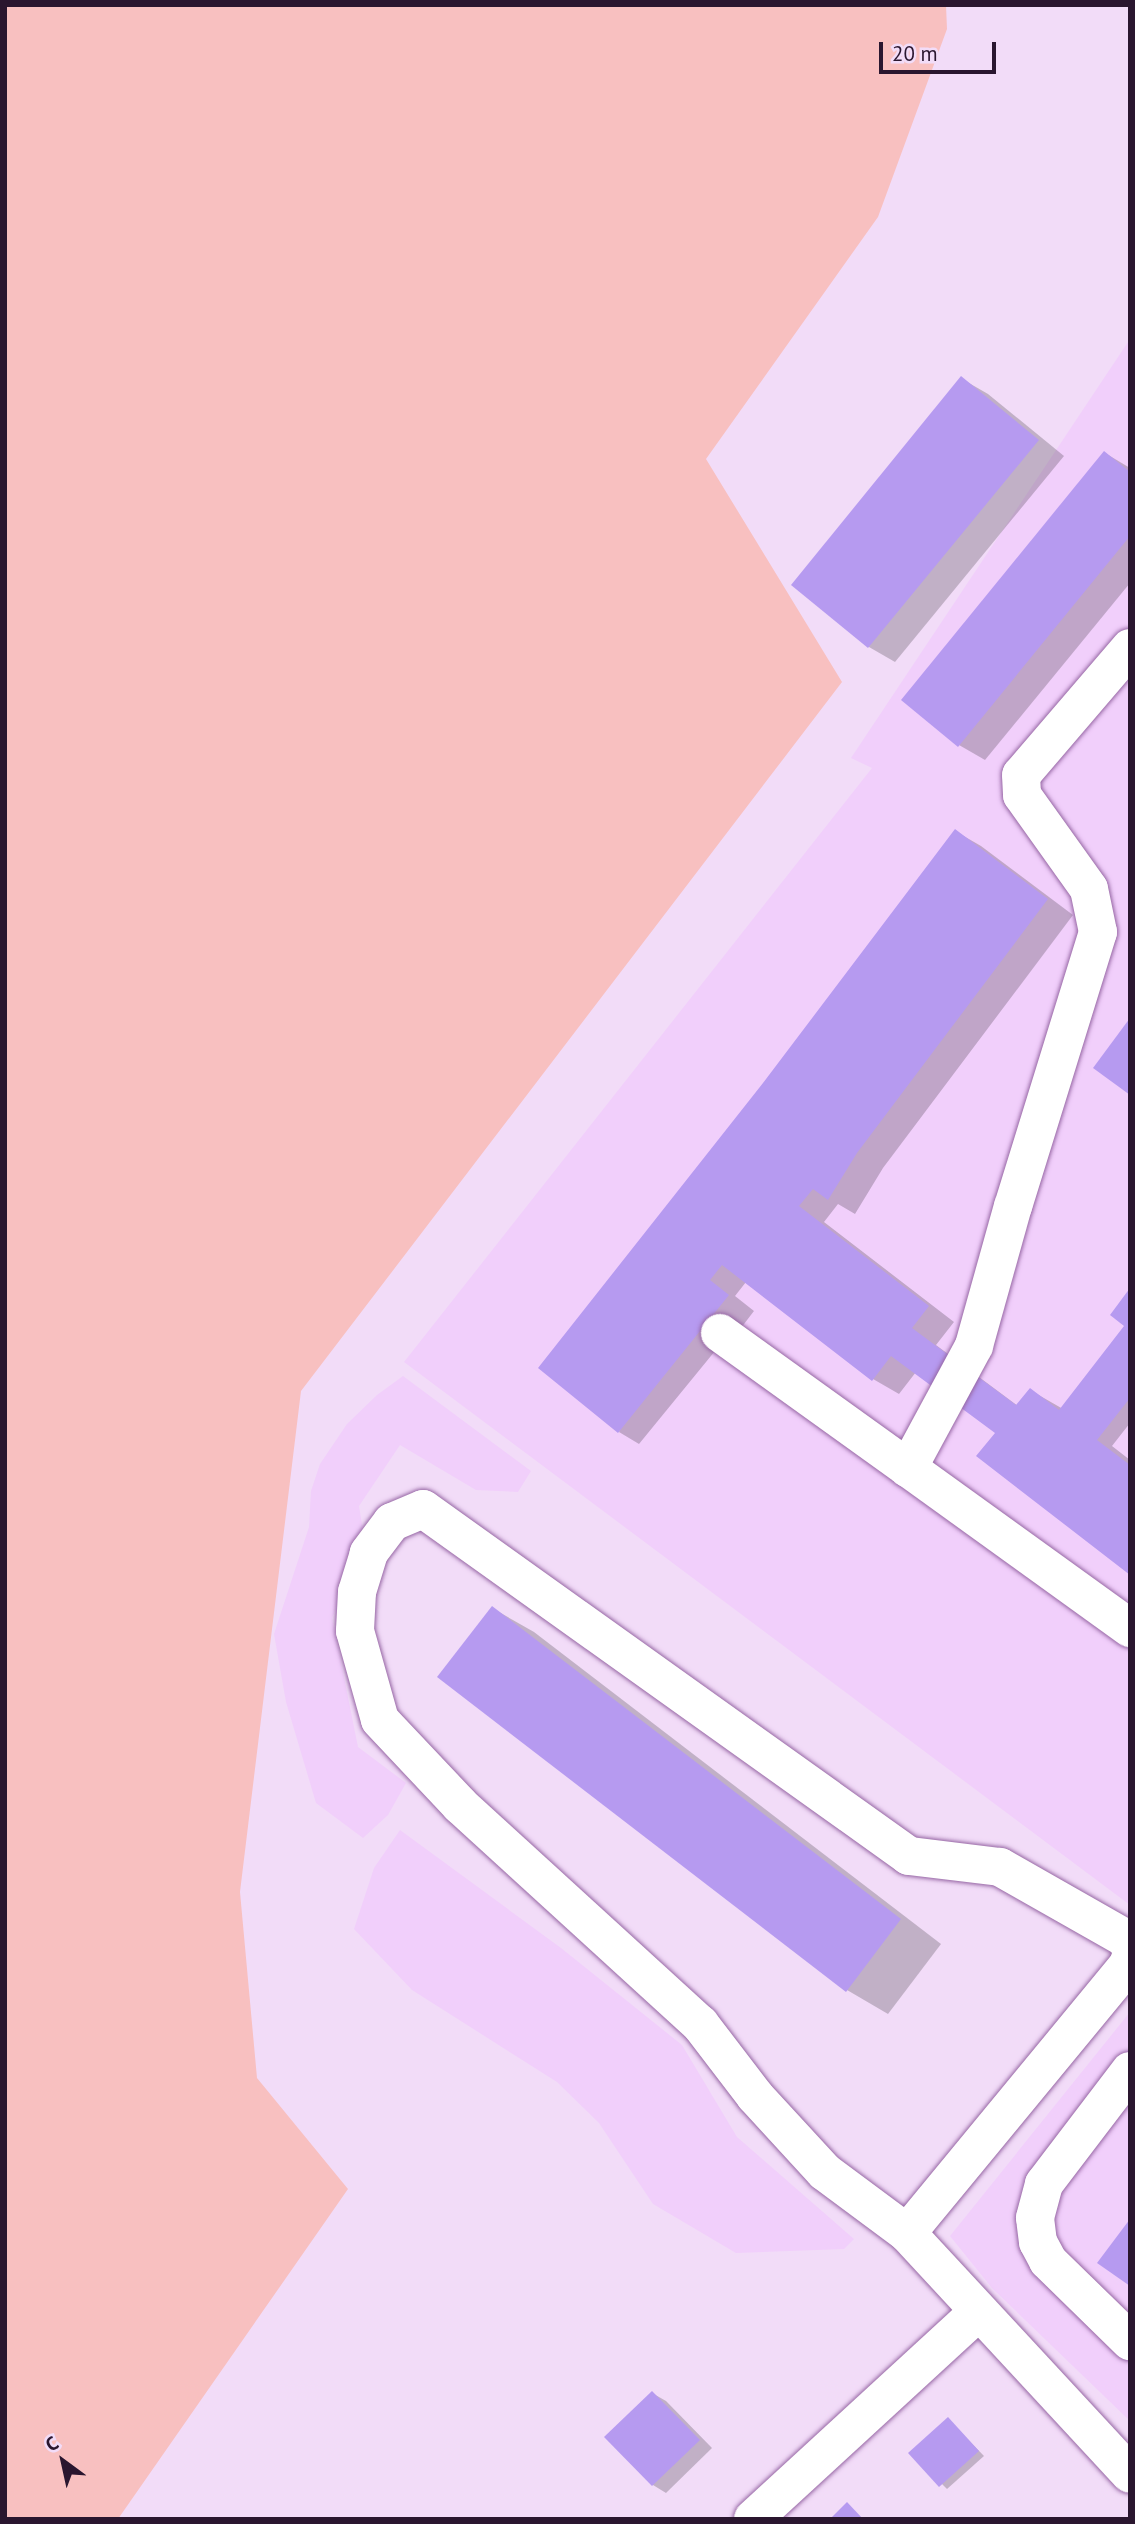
<!DOCTYPE html>
<meta charset="utf-8">
<style>
body{margin:0}
#map{position:relative;width:1135px;height:2524px;overflow:hidden;background:#f2dcf8;font-family:"PT Sans",sans-serif}
div>[style]{position:absolute}
.built>*{inset:0;background:#f1cffb}
.green>*{inset:0;background:#f8c0c0}
.shadow>*{inset:0;background:#0003}
.building>*{inset:0;background:#b69af0}
.roads{filter:drop-shadow(0 0 2px #9666a4) drop-shadow(0 0 2px #9666a4)}
.minor>*{height:38px;margin:-19px;padding:0 19px;transform-origin:19px;border-radius:19px;background:#fff}
span{translate:-50% -50%;white-space:nowrap;text-align:center;line-height:1.15;-webkit-text-stroke:6px #f2dcf8;paint-order:stroke}
.frame{position:absolute;inset:0;border:7px solid #2a162f;pointer-events:none}
.north{position:absolute;left:28px;top:2426px;width:70px;height:70px;-webkit-text-stroke:5px #f2dcf8;paint-order:stroke;rotate:327deg;font-size:19px;font-weight:700;line-height:28px;text-align:center;color:#2a162f}
.north::after{content:'';display:block;margin:auto;width:24px;height:32px;background:#2a162f;clip-path:polygon(50% 0,100% 100%,50% 72%,0 100%)}
.scale{position:absolute;left:879px;top:42px;width:117px;height:32px;box-sizing:border-box;border:4px solid #2a162f;border-top:0;padding-left:9px;font-size:21px;line-height:24px;white-space:nowrap;color:#2a162f;-webkit-text-stroke:5px #f2dcf8;paint-order:stroke}
</style>
<div id="map">
<div class="built">
<div style="clip-path:polygon(1130px 339px,1130px 1905px,404px 1362px,872px 768px,851px 758px)"></div>
<div style="clip-path:polygon(403px 1376px,531px 1471px,518px 1492px,476px 1490px,400px 1445px,359px 1506px,364px 1537px,332px 1618px,358px 1747px,406px 1783px,388px 1815px,363px 1838px,316px 1803px,286px 1702px,274px 1634px,309px 1527px,311px 1491px,320px 1464px,347px 1424px,377px 1395px)"></div>
<div style="clip-path:polygon(400px 1830px,561px 1948px,682px 2045px,737px 2137px,854px 2239px,844px 2249px,736px 2253px,653px 2204px,599px 2123px,557px 2082px,412px 1990px,354px 1929px,374px 1868px)"></div>
<div style="clip-path:polygon(1130px 2012px,1130px 2421px,992px 2288px,950px 2236px)"></div>
</div>
<div class="green">
<div style="clip-path:polygon(5px 5px,946px 5px,947px 29px,878px 217px,706px 459px,842px 682px,301px 1391px,240px 1892px,257px 2078px,348px 2189px,118px 2519px,5px 2519px)"></div>
</div>
<div class="shadow">
<div style="clip-path:polygon(962px 379px,988px 394px,1064px 456px,895px 662px,869px 647px,793px 585px)"></div>
<div style="clip-path:polygon(1105px 453px,1130px 468px,1130px 583px,985px 760px,959px 745px)"></div>
<div style="clip-path:polygon(955px 831px,981px 846px,1073px 915px,883px 1168px,855px 1214px,838px 1204px,824px 1222px,954px 1322px,936px 1345px,1018px 1406px,1030px 1390px,1063px 1409px,1130px 1331px,1130px 1423px,1112px 1446px,1130px 1460px,1130px 1573px,997px 1432px,916px 1372px,899px 1394px,873px 1379px,746px 1282px,735px 1296px,754px 1311px,721px 1354px,715px 1351px,639px 1444px,619px 1432px,764px 1085px)"></div>
<div style="clip-path:polygon(492px 1608px,534px 1632px,941px 1944px,888px 2014px,847px 1990px)"></div>
<div style="clip-path:polygon(652px 2393px,666px 2401px,712px 2448px,666px 2493px,653px 2485px)"></div>
<div style="clip-path:polygon(948px 2419px,984px 2456px,947px 2489px,911px 2453px)"></div>
</div>
<div class="building">
<div style="clip-path:polygon(961px 376px,1039px 440px,868px 648px,791px 585px)"></div>
<div style="clip-path:polygon(1104px 451px,1130px 472px,1130px 536px,958px 747px,901px 700px)"></div>
<div style="clip-path:polygon(955px 829px,1048px 899px,857px 1153px,828px 1200px,813px 1189px,799px 1206px,929px 1306px,912px 1328px,1016px 1405px,1030px 1388px,1059px 1410px,1124px 1326px,1110px 1315px,1130px 1288px,1130px 1398px,1097px 1440px,1130px 1465px,1130px 1575px,976px 1456px,995px 1433px,891px 1356px,872px 1381px,722px 1265px,710px 1280px,729px 1295px,618px 1433px,538px 1368px,763px 1083px)"></div>
<div style="clip-path:polygon(1130px 1018px,1130px 1095px,1093px 1068px)"></div>
<div style="clip-path:polygon(492px 1606px,901px 1919px,846px 1992px,437px 1677px)"></div>
<div style="clip-path:polygon(1130px 2219px,1130px 2286px,1097px 2263px)"></div>
<div style="clip-path:polygon(652px 2391px,700px 2440px,652px 2486px,604px 2437px)"></div>
<div style="clip-path:polygon(948px 2417px,979px 2451px,939px 2487px,908px 2453px)"></div>
<div style="clip-path:polygon(847px 2502px,863px 2519px,830px 2519px)"></div>
</div>
<div class="roads">
<div class="minor">
<div style="left:1130px;top:648px;width:167px;rotate:130.6deg"></div>
<div style="left:1021px;top:775px;width:20px;rotate:87deg"></div>
<div style="left:1022px;top:795px;width:115px;rotate:54.5deg"></div>
<div style="left:1089px;top:889px;width:44px;rotate:78.2deg"></div>
<div style="left:1098px;top:932px;width:287px;rotate:107.2deg"></div>
<div style="left:1013px;top:1206px;width:145px;rotate:105.6deg"></div>
<div style="left:974px;top:1346px;width:139px;rotate:118.4deg"></div>
<div style="left:908px;top:1468px;width:274px;rotate:35.8deg"></div>
<div style="left:720px;top:1333px;width:231px;rotate:35.7deg"></div>
<div style="left:1130px;top:1946px;width:9px;rotate:-122deg"></div>
<div style="left:1125px;top:1938px;width:144px;rotate:-150.4deg"></div>
<div style="left:1000px;top:1867px;width:92px;rotate:-173.1deg"></div>
<div style="left:909px;top:1856px;width:597px;rotate:-144.47deg"></div>
<div style="left:423px;top:1509px;width:34px;rotate:157deg"></div>
<div style="left:392px;top:1522px;width:39px;rotate:127deg"></div>
<div style="left:369px;top:1553px;width:41px;rotate:107.1deg"></div>
<div style="left:357px;top:1592px;width:39px;rotate:93deg"></div>
<div style="left:355px;top:1631px;width:92px;rotate:74.3deg"></div>
<div style="left:380px;top:1720px;width:117px;rotate:46.7deg"></div>
<div style="left:460px;top:1805px;width:325px;rotate:42.4deg"></div>
<div style="left:700px;top:2024px;width:91px;rotate:52.6deg"></div>
<div style="left:755px;top:2096px;width:103px;rotate:47.4deg"></div>
<div style="left:825px;top:2172px;width:102px;rotate:36.6deg"></div>
<div style="left:907px;top:2233px;width:328px;rotate:47.2deg"></div>
<div style="left:1130px;top:2071px;width:142px;rotate:127.3deg"></div>
<div style="left:1044px;top:2184px;width:35px;rotate:105deg"></div>
<div style="left:1035px;top:2218px;width:24px;rotate:83deg"></div>
<div style="left:1038px;top:2242px;width:21px;rotate:62deg"></div>
<div style="left:1048px;top:2261px;width:115px;rotate:44.3deg"></div>
<div style="left:907px;top:2233px;width:347px;rotate:-50.5deg"></div>
<div style="left:1128px;top:1965px;width:6px;rotate:-72deg"></div>
<div style="left:753px;top:2519px;width:306px;rotate:-42.6deg"></div>
</div>
</div>
<div class="frame"></div>
<div class="north">С</div>
<div class="scale">20 m</div>
</div>
